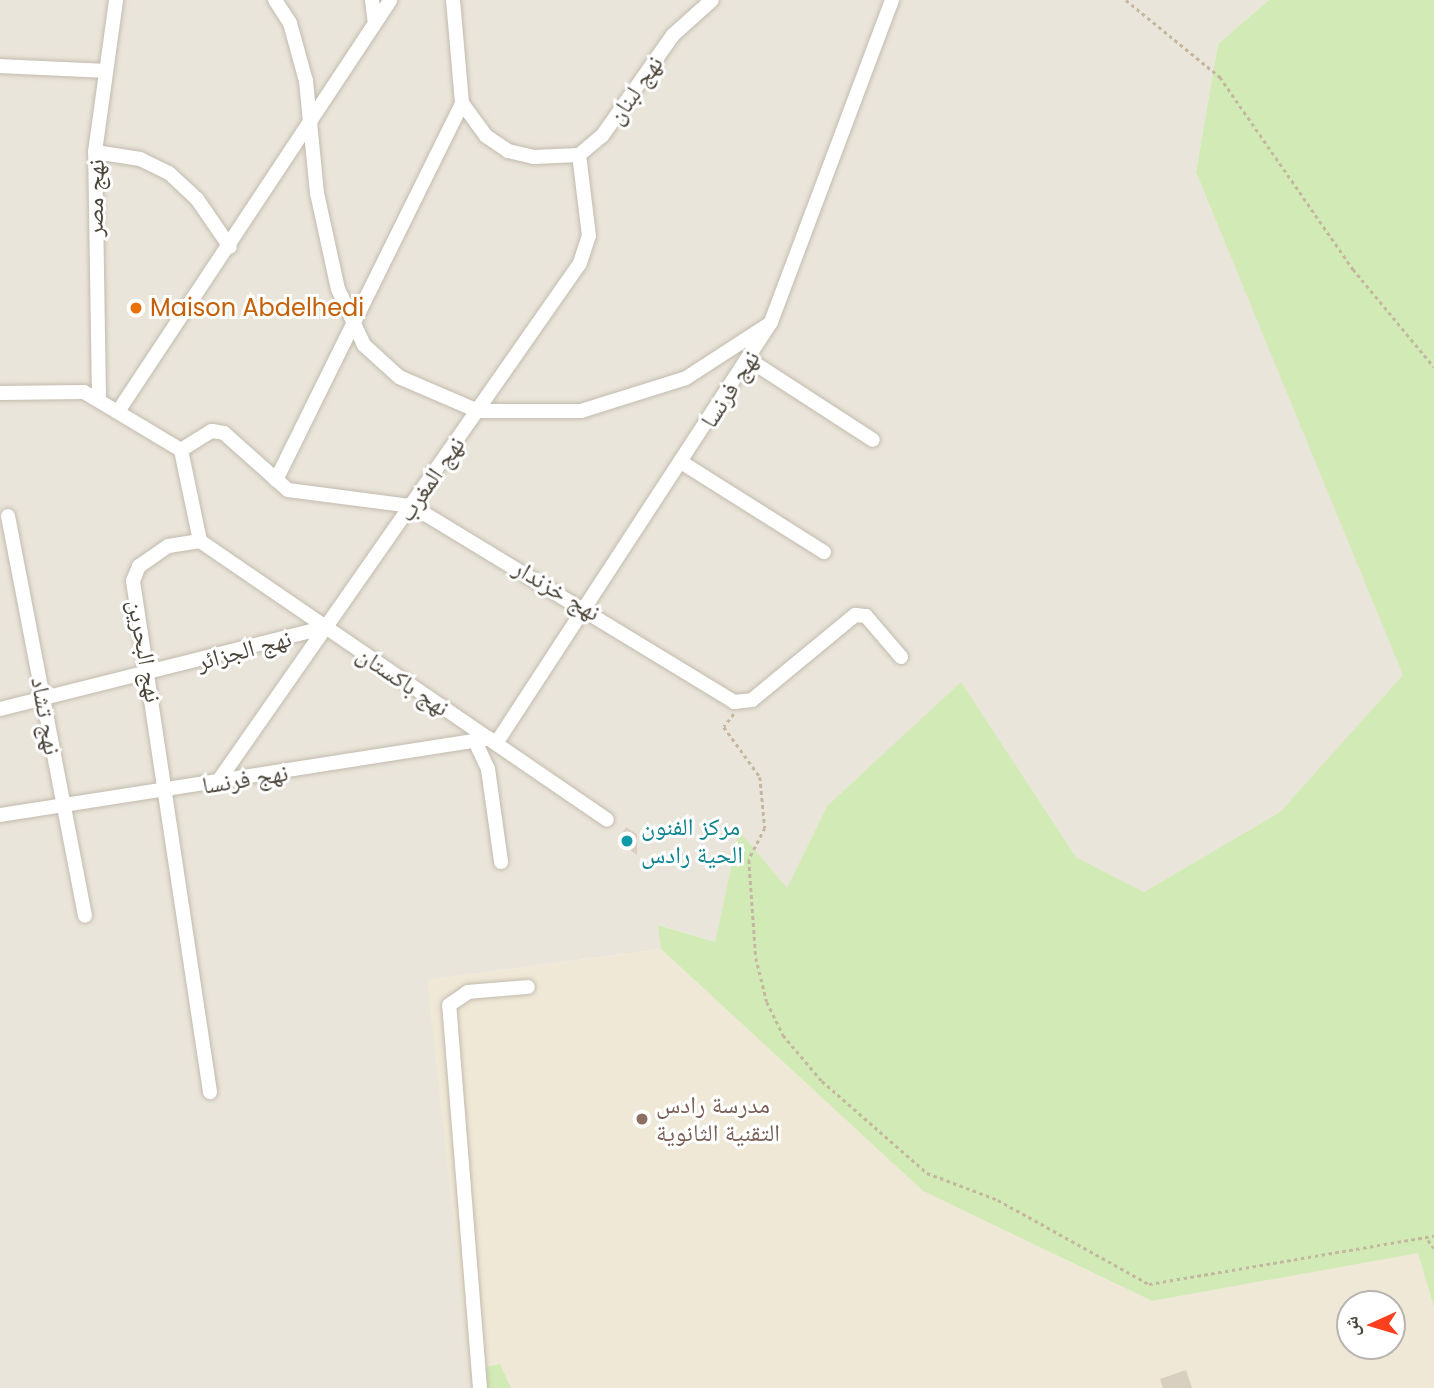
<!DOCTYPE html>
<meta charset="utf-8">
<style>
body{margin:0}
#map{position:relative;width:1434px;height:1388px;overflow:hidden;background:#f6f3ec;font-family:Poppins,"Noto Naskh Arabic",sans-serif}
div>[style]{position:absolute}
.residential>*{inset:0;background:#eae5da}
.education>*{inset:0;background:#efe8d6}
.green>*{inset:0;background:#d2eab5}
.building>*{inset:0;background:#d8cfc1}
.path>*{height:2.5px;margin-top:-1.25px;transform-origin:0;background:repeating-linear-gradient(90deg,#c4b79f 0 3.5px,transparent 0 7px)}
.roads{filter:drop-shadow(0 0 2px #c2bbae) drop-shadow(0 0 2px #c2bbae)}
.minor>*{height:14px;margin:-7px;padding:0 7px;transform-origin:7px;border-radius:7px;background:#fff}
.dots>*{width:19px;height:19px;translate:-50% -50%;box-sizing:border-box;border:4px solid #fff;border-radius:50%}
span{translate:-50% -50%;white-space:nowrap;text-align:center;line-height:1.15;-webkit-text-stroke:6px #fff;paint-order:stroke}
.street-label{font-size:24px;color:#4b4439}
.food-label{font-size:24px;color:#c56008}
.left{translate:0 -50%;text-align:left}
.culture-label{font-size:24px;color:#0d838f}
.education-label{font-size:24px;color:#785e54}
.north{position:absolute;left:1336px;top:1290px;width:70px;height:70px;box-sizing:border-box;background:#fff;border:2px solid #b7b4b0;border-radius:50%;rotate:266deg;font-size:19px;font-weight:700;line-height:28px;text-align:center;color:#4b4439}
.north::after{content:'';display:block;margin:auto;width:24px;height:32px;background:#fc3f1d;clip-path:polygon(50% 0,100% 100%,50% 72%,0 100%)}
</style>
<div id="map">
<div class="residential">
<div style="clip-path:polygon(0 0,1269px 0,1218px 44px,1196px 172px,1404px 675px,1280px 812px,1144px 892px,1076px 857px,961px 683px,827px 806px,787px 889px,739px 832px,715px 942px,659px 925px,661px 949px,428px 980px,474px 1388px,0 1388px)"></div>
</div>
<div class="education">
<div style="clip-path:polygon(evenodd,661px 949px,923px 1191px,1152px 1301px,1418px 1252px,1434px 1307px,1434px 1388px,511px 1388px,500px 1364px,470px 1370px,427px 980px,661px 949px,1350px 1304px,1392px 1304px,1392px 1346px,1350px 1346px,1350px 1304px)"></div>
</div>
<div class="green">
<div style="clip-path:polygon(1269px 0,1434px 0,1434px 1307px,1418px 1253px,1152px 1301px,923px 1191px,661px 949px,658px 925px,715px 942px,739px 831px,787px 888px,827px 806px,961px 682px,1076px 857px,1144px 892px,1280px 812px,1403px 675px,1196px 172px,1218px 44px)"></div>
<div style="clip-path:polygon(500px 1364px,511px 1388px,474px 1388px,470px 1370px)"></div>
</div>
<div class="building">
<div style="clip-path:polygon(626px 827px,637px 834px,637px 855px,617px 841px)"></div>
<div style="clip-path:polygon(1186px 1370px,1192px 1388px,1163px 1388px,1160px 1379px)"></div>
</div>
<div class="path">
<div style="left:1126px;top:0;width:122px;rotate:39.3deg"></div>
<div style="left:1220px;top:77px;width:234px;rotate:55.3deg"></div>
<div style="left:1353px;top:269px;width:127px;rotate:50.4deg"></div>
<div style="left:734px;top:714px;width:16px;rotate:128deg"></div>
<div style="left:724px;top:727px;width:62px;rotate:54.2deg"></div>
<div style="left:760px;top:777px;width:51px;rotate:84.4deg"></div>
<div style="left:765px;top:828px;width:36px;rotate:117deg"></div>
<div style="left:749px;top:860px;width:98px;rotate:85.9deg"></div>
<div style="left:756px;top:958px;width:45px;rotate:76deg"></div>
<div style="left:767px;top:1002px;width:37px;rotate:64deg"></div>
<div style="left:783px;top:1035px;width:60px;rotate:49.7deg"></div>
<div style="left:822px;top:1081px;width:140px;rotate:41.2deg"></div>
<div style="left:927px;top:1173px;width:76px;rotate:20.8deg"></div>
<div style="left:998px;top:1200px;width:173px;rotate:29.1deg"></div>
<div style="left:1149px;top:1284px;width:289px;rotate:-9.6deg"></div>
<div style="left:1428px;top:1240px;width:10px;rotate:53deg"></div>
</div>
<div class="roads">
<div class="minor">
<div style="left:275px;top:0;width:27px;rotate:57deg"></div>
<div style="left:290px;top:23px;width:60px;rotate:74.6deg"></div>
<div style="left:306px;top:81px;width:113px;rotate:84.4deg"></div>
<div style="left:317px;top:193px;width:98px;rotate:77.7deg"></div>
<div style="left:338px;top:289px;width:62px;rotate:65.1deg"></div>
<div style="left:364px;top:345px;width:47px;rotate:42.4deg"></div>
<div style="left:399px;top:377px;width:86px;rotate:23.3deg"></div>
<div style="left:478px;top:411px;width:103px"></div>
<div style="left:581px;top:411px;width:110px;rotate:-17.4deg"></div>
<div style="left:686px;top:378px;width:99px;rotate:-33deg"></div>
<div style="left:372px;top:0;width:23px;rotate:83deg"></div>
<div style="left:453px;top:0;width:103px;rotate:85deg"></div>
<div style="left:462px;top:103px;width:41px;rotate:54deg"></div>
<div style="left:486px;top:136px;width:27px;rotate:34deg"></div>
<div style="left:508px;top:151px;width:27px;rotate:13deg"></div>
<div style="left:534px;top:157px;width:45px;rotate:-2.5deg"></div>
<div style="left:579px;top:155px;width:30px;rotate:-40deg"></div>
<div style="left:602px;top:136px;width:123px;rotate:-54.9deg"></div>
<div style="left:673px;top:35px;width:52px;rotate:-41.9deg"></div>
<div style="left:0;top:66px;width:106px;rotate:2.7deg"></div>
<div style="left:95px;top:152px;width:46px;rotate:8.8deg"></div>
<div style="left:140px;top:159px;width:32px;rotate:26deg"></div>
<div style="left:169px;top:173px;width:38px;rotate:43deg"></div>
<div style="left:197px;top:199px;width:58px;rotate:55.5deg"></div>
<div style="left:751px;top:361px;width:145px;rotate:32.9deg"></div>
<div style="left:0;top:393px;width:84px;rotate:-0.7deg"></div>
<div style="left:84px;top:392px;width:113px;rotate:30.9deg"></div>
<div style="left:181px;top:450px;width:93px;rotate:78.2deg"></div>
<div style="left:200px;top:541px;width:32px;rotate:171deg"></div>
<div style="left:168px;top:546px;width:35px;rotate:145deg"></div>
<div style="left:139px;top:566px;width:16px;rotate:112deg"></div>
<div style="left:133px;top:581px;width:517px;rotate:81.43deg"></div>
<div style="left:99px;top:398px;width:246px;rotate:-90.9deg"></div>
<div style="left:95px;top:152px;width:153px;rotate:-82.1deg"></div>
<div style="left:119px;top:410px;width:491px;rotate:-56.5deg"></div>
<div style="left:181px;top:450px;width:36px;rotate:-32deg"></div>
<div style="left:212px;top:431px;width:12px;rotate:9deg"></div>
<div style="left:224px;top:433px;width:86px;rotate:41.7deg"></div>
<div style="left:288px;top:490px;width:125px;rotate:7.4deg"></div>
<div style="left:412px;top:506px;width:377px;rotate:31.3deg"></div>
<div style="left:734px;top:702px;width:18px;rotate:-6deg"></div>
<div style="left:752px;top:700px;width:134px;rotate:-39.5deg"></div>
<div style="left:855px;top:615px;width:11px;rotate:5deg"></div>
<div style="left:866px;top:616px;width:54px;rotate:49.5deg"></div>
<div style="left:681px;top:462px;width:169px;rotate:32.2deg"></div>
<div style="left:276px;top:480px;width:420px;rotate:-63.7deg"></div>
<div style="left:8px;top:516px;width:407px;rotate:79.1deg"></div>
<div style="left:200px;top:541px;width:493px;rotate:34.4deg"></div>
<div style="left:0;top:709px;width:333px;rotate:-14.1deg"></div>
<div style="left:475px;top:741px;width:31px;rotate:65deg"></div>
<div style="left:488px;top:769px;width:94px;rotate:82deg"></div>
<div style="left:497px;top:742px;width:501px;rotate:-56.88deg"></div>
<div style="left:771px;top:322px;width:344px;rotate:-69.4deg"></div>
<div style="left:217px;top:783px;width:634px;rotate:-55.08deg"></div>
<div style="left:580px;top:263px;width:28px;rotate:-72deg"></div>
<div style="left:589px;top:236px;width:82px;rotate:-97deg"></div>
<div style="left:0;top:815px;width:495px;rotate:-8.9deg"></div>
<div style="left:480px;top:1388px;width:384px;rotate:-94.6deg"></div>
<div style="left:449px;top:1005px;width:23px;rotate:-34deg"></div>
<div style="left:468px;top:992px;width:60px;rotate:-4.8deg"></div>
</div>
</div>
<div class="dots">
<div style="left:136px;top:308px;background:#e8710a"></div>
<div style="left:627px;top:841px;background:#0f9aa8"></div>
<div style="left:642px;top:1119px;background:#8d6e63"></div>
</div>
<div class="street-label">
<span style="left:635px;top:90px;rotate:-55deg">نهج لبنان</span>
<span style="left:95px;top:198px;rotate:-89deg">نهج مصر</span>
<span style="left:730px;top:389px;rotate:-57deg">نهج فرنسا</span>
<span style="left:431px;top:479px;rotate:-55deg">نهج المغرب</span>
<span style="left:557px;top:590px;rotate:31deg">نهج خزندار</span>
<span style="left:244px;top:650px;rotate:-15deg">نهج الجزائر</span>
<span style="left:145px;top:651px;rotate:80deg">نهج البحرين</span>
<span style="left:403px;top:681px;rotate:34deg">نهج باكستان</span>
<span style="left:46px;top:716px;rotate:80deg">نهج تشاد</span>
<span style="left:245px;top:779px;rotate:-9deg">نهج فرنسا</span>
</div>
<div class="food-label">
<span class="left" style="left:150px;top:308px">Maison Abdelhedi</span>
</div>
<div class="culture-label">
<span class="left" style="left:641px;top:841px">مركز الفنون<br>الحية رادس</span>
</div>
<div class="education-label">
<span class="left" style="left:656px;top:1119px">مدرسة رادس<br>التقنية الثانوية</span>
</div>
<div class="north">ش</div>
</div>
